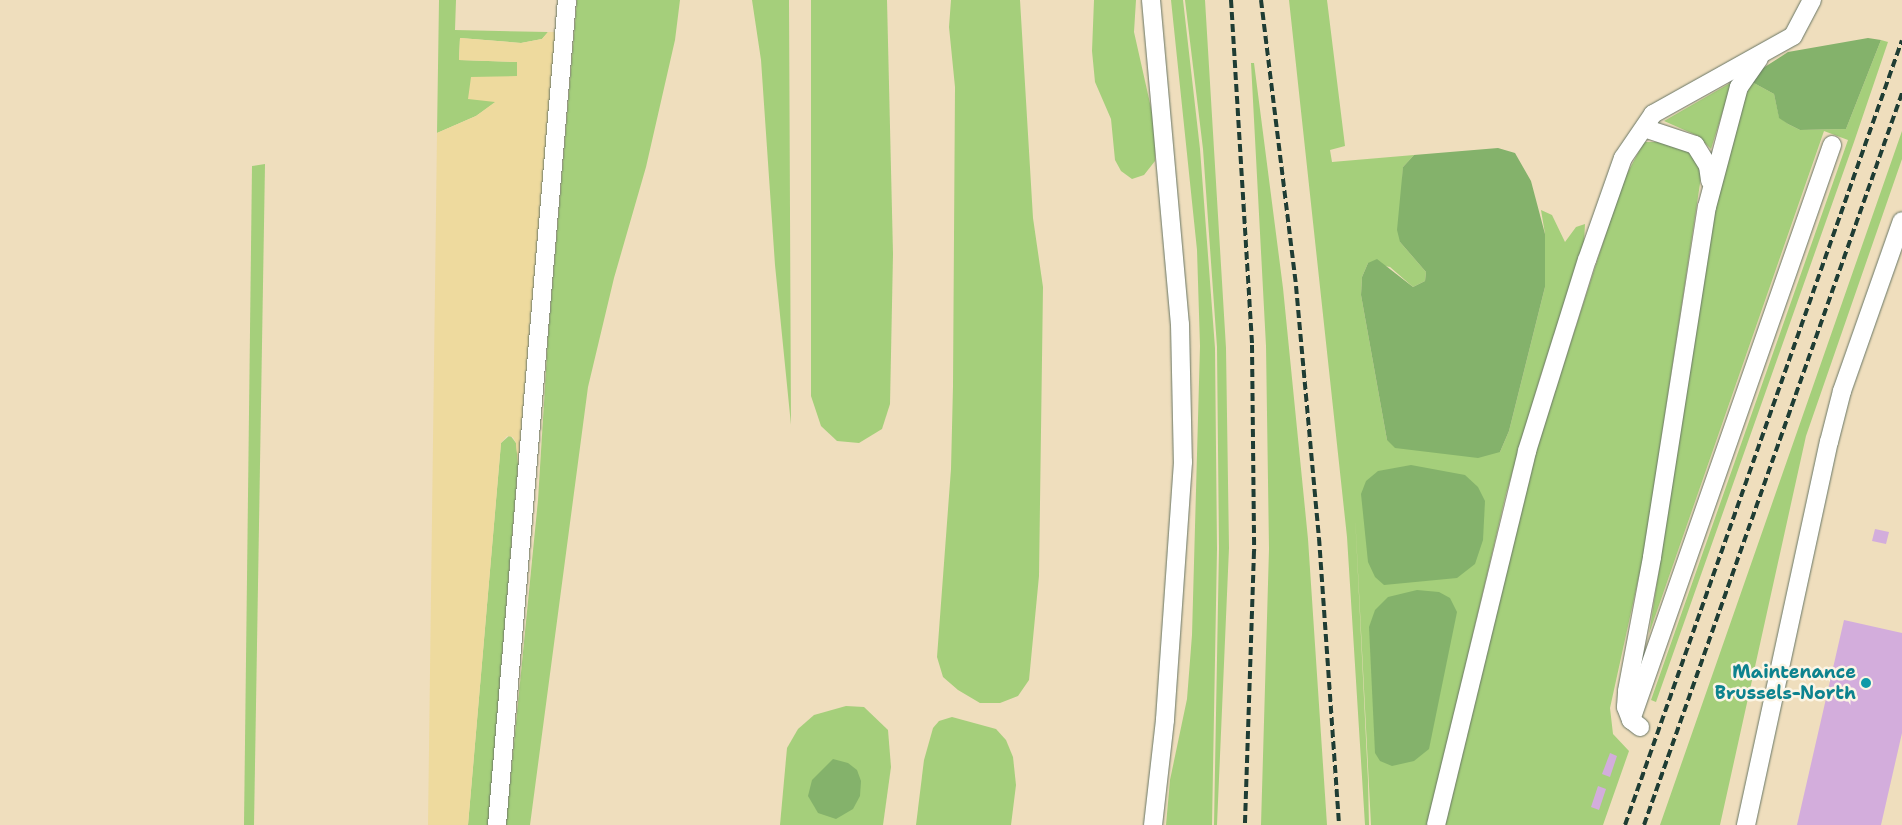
<!DOCTYPE html>
<style>
body{margin:0}
#map{position:relative;width:1902px;height:825px;overflow:hidden;background:#efdebd;font-family:"Shantell Sans",sans-serif}
div>[style]{position:absolute}
.green>*{inset:0;background:#a5cf7b}
.forest>*{inset:0;background:#84b26b}
.sand>*{inset:0;background:#eeda9e}
.building>*{inset:0;background:#d3addc}
.roads{filter:drop-shadow(0 0 1px #687564) drop-shadow(0 0 1px #687564)}
.lane>*{height:18px;margin:-9px;padding:0 9px;transform-origin:9px;border-radius:9px;background:#fff}
.rail>*{height:4px;margin-top:-2px;transform-origin:0;background:repeating-linear-gradient(90deg,#1f3d34 0 8px,transparent 0 12px)}
.dots>*{width:14px;height:14px;translate:-50% -50%;box-sizing:border-box;border:2px solid #fcf5e5;border-radius:50%}
span{translate:-50% -50%;white-space:nowrap;text-align:center;line-height:1.15;-webkit-text-stroke:5px #fcf5e5;paint-order:stroke}
.culture-label{font-size:18px;color:#0d838f;font-weight:700}
.right{translate:-100% -50%;text-align:right}
</style>
<div id="map">
<div class="green">
<div style="clip-path:polygon(439px 0,456px 0,455px 30px,548px 32px,542px 39px,521px 43px,460px 38px,459px 60px,518px 62px,517px 77px,496px 102px,476px 116px,437px 133px)"></div>
<div style="clip-path:polygon(577px 0,680px 0,675px 40px,646px 167px,614px 278px,588px 387px,530px 825px,506px 825px,538px 500px,548px 338px)"></div>
<div style="clip-path:polygon(752px 0,789px 0,791px 425px,775px 265px,761px 60px)"></div>
<div style="clip-path:polygon(811px 0,887px 0,893px 254px,890px 404px,882px 429px,859px 443px,837px 441px,821px 426px,811px 396px)"></div>
<div style="clip-path:polygon(951px 0,1020px 0,1033px 218px,1043px 287px,1039px 576px,1029px 680px,1018px 696px,1000px 703px,980px 703px,958px 690px,943px 677px,937px 657px,951px 469px,953px 386px,955px 87px,949px 27px)"></div>
<div style="clip-path:polygon(1094px 0,1136px 0,1134px 32px,1156px 130px,1155px 161px,1144px 175px,1132px 179px,1121px 171px,1115px 160px,1111px 119px,1095px 82px,1092px 51px)"></div>
<div style="clip-path:polygon(1171px 0,1183px 0,1200px 149px,1215px 348px,1217px 549px,1212px 825px,1166px 825px,1170px 780px,1187px 699px,1192px 635px,1200px 346px,1197px 250px)"></div>
<div style="clip-path:polygon(1185px 0,1205px 0,1226px 348px,1229px 548px,1217px 825px,1214px 825px,1219px 548px,1217px 347px,1203px 149px)"></div>
<div style="clip-path:polygon(1289px 0,1327px 0,1345px 146px,1330px 150px,1332px 162px,1414px 155px,1403px 167px,1400px 242px,1426px 272px,1425px 281px,1413px 287px,1390px 267px,1368px 263px,1362px 277px,1361px 295px,1387px 440px,1500px 452px,1509px 431px,1545px 287px,1545px 234px,1541px 210px,1552px 215px,1565px 242px,1576px 227px,1585px 224px,1584px 243px,1540px 378px,1506px 494px,1428px 825px,1371px 825px,1355px 514px,1368px 780px,1369px 825px,1365px 825px,1347px 537px)"></div>
<div style="clip-path:polygon(1881px 40px,1888px 42px,1854px 142px,1656px 702px,1651px 700px,1848px 140px,1824px 131px,1649px 634px,1715px 211px,1745px 97px,1752px 82px,1774px 94px,1779px 117px,1788px 124px,1800px 130px,1846px 129px)"></div>
<div style="clip-path:polygon(1251px 63px,1254px 63px,1283px 288px,1308px 539px,1327px 825px,1261px 825px,1269px 549px,1266px 346px)"></div>
<div style="clip-path:polygon(1732px 82px,1711px 149px,1698px 136px,1664px 121px)"></div>
<div style="clip-path:polygon(1902px 131px,1902px 159px,1806px 436px,1720px 825px,1660px 825px)"></div>
<div style="clip-path:polygon(1644px 142px,1664px 142px,1690px 151px,1698px 161px,1701px 177px,1644px 553px,1610px 708px,1613px 734px,1629px 751px,1603px 825px,1445px 825px,1536px 450px,1623px 181px)"></div>
<div style="clip-path:polygon(265px 164px,254px 825px,244px 825px,252px 166px)"></div>
<div style="clip-path:polygon(510px 435px,516px 443px,518px 464px,488px 825px,468px 825px,501px 443px)"></div>
<div style="clip-path:polygon(846px 706px,864px 707px,888px 730px,891px 767px,883px 825px,780px 825px,787px 748px,798px 729px,814px 715px)"></div>
<div style="clip-path:polygon(952px 717px,996px 729px,1006px 740px,1013px 757px,1016px 785px,1011px 825px,916px 825px,924px 760px,933px 728px,939px 721px)"></div>
</div>
<div class="forest">
<div style="clip-path:polygon(1868px 38px,1881px 40px,1846px 129px,1800px 130px,1788px 124px,1779px 118px,1774px 94px,1752px 82px,1760px 70px,1788px 52px)"></div>
<div style="clip-path:polygon(1498px 148px,1515px 153px,1531px 181px,1545px 234px,1545px 287px,1509px 431px,1500px 452px,1478px 458px,1395px 448px,1387px 440px,1361px 295px,1362px 277px,1368px 263px,1377px 259px,1413px 287px,1425px 281px,1426px 272px,1400px 242px,1397px 230px,1403px 167px,1414px 155px)"></div>
<div style="clip-path:polygon(1411px 465px,1465px 475px,1478px 487px,1485px 501px,1483px 540px,1475px 564px,1457px 578px,1384px 585px,1375px 577px,1368px 562px,1361px 494px,1366px 481px,1378px 471px)"></div>
<div style="clip-path:polygon(1417px 590px,1439px 592px,1450px 598px,1457px 612px,1429px 749px,1414px 761px,1392px 766px,1380px 761px,1375px 753px,1369px 627px,1375px 610px,1388px 597px)"></div>
<div style="clip-path:polygon(833px 759px,848px 763px,857px 770px,861px 781px,860px 796px,853px 809px,836px 819px,818px 813px,808px 796px,812px 780px)"></div>
</div>
<div class="sand">
<div style="clip-path:polygon(548px 32px,556px 32px,518px 464px,516px 443px,513px 437px,507px 436px,501px 443px,468px 825px,428px 825px,437px 133px,476px 116px,495px 102px,468px 99px,471px 77px,517px 76px,517px 62px,459px 60px,460px 38px,521px 43px,542px 39px)"></div>
</div>
<div class="building">
<div style="clip-path:polygon(1875px 529px,1889px 532px,1886px 544px,1872px 541px)"></div>
<div style="clip-path:polygon(1844px 620px,1902px 633px,1902px 733px,1881px 825px,1797px 825px)"></div>
<div style="clip-path:polygon(1610px 753px,1617px 756px,1610px 777px,1602px 774px)"></div>
<div style="clip-path:polygon(1598px 786px,1606px 789px,1599px 810px,1591px 807px)"></div>
</div>
<div class="roads">
<div class="lane">
<div style="left:1151px;top:0;width:325px;rotate:84.9deg"></div>
<div style="left:1180px;top:324px;width:138px;rotate:88.8deg"></div>
<div style="left:1183px;top:462px;width:259px;rotate:94deg"></div>
<div style="left:1165px;top:720px;width:106px;rotate:96.5deg"></div>
<div style="left:1644px;top:128px;width:54px;rotate:18.4deg"></div>
<div style="left:1695px;top:145px;width:25px;rotate:58deg"></div>
<div style="left:1708px;top:166px;width:15px;rotate:82deg"></div>
<div style="left:1631px;top:720px;width:609px;rotate:-70.73deg"></div>
<div style="left:1640px;top:727px;width:11px;rotate:-142deg"></div>
<div style="left:1631px;top:720px;width:14px;rotate:-111deg"></div>
<div style="left:1626px;top:707px;width:16px;rotate:-86deg"></div>
<div style="left:1627px;top:691px;width:136px;rotate:-79.4deg"></div>
<div style="left:1652px;top:557px;width:354px;rotate:-81.1deg"></div>
<div style="left:1707px;top:207px;width:124px;rotate:-75.1deg"></div>
<div style="left:1739px;top:87px;width:35px;rotate:-55deg"></div>
<div style="left:497px;top:825px;width:828px;rotate:-85.15deg"></div>
<div style="left:1436px;top:825px;width:385px;rotate:-76.3deg"></div>
<div style="left:1527px;top:451px;width:200px;rotate:-72.6deg"></div>
<div style="left:1587px;top:260px;width:108px;rotate:-70.6deg"></div>
<div style="left:1623px;top:158px;width:53px;rotate:-55.7deg"></div>
<div style="left:1653px;top:114px;width:160px;rotate:-29.1deg"></div>
<div style="left:1793px;top:36px;width:41px;rotate:-62.2deg"></div>
<div style="left:1746px;top:825px;width:392px;rotate:-77.8deg"></div>
<div style="left:1829px;top:442px;width:53px;rotate:-75.7deg"></div>
<div style="left:1842px;top:391px;width:180px;rotate:-70.6deg"></div>
</div>
</div>
<div class="rail">
<div style="left:1231px;top:0;width:346px;rotate:86.5deg"></div>
<div style="left:1252px;top:345px;width:206px;rotate:89.4deg"></div>
<div style="left:1254px;top:551px;width:274px;rotate:91.9deg"></div>
<div style="left:1261px;top:0;width:288px;rotate:83deg"></div>
<div style="left:1296px;top:286px;width:253px;rotate:84.8deg"></div>
<div style="left:1319px;top:538px;width:288px;rotate:86deg"></div>
<div style="left:1625px;top:825px;width:832px;rotate:-70.56deg"></div>
<div style="left:1644px;top:825px;width:776px;rotate:-70.58deg"></div>
</div>
<div class="dots">
<div style="left:1866px;top:683px;background:#0f9aa8"></div>
</div>
<div class="culture-label">
<span class="right" style="left:1856px;top:683px">Maintenance<br>Brussels-North</span>
</div>
</div>
